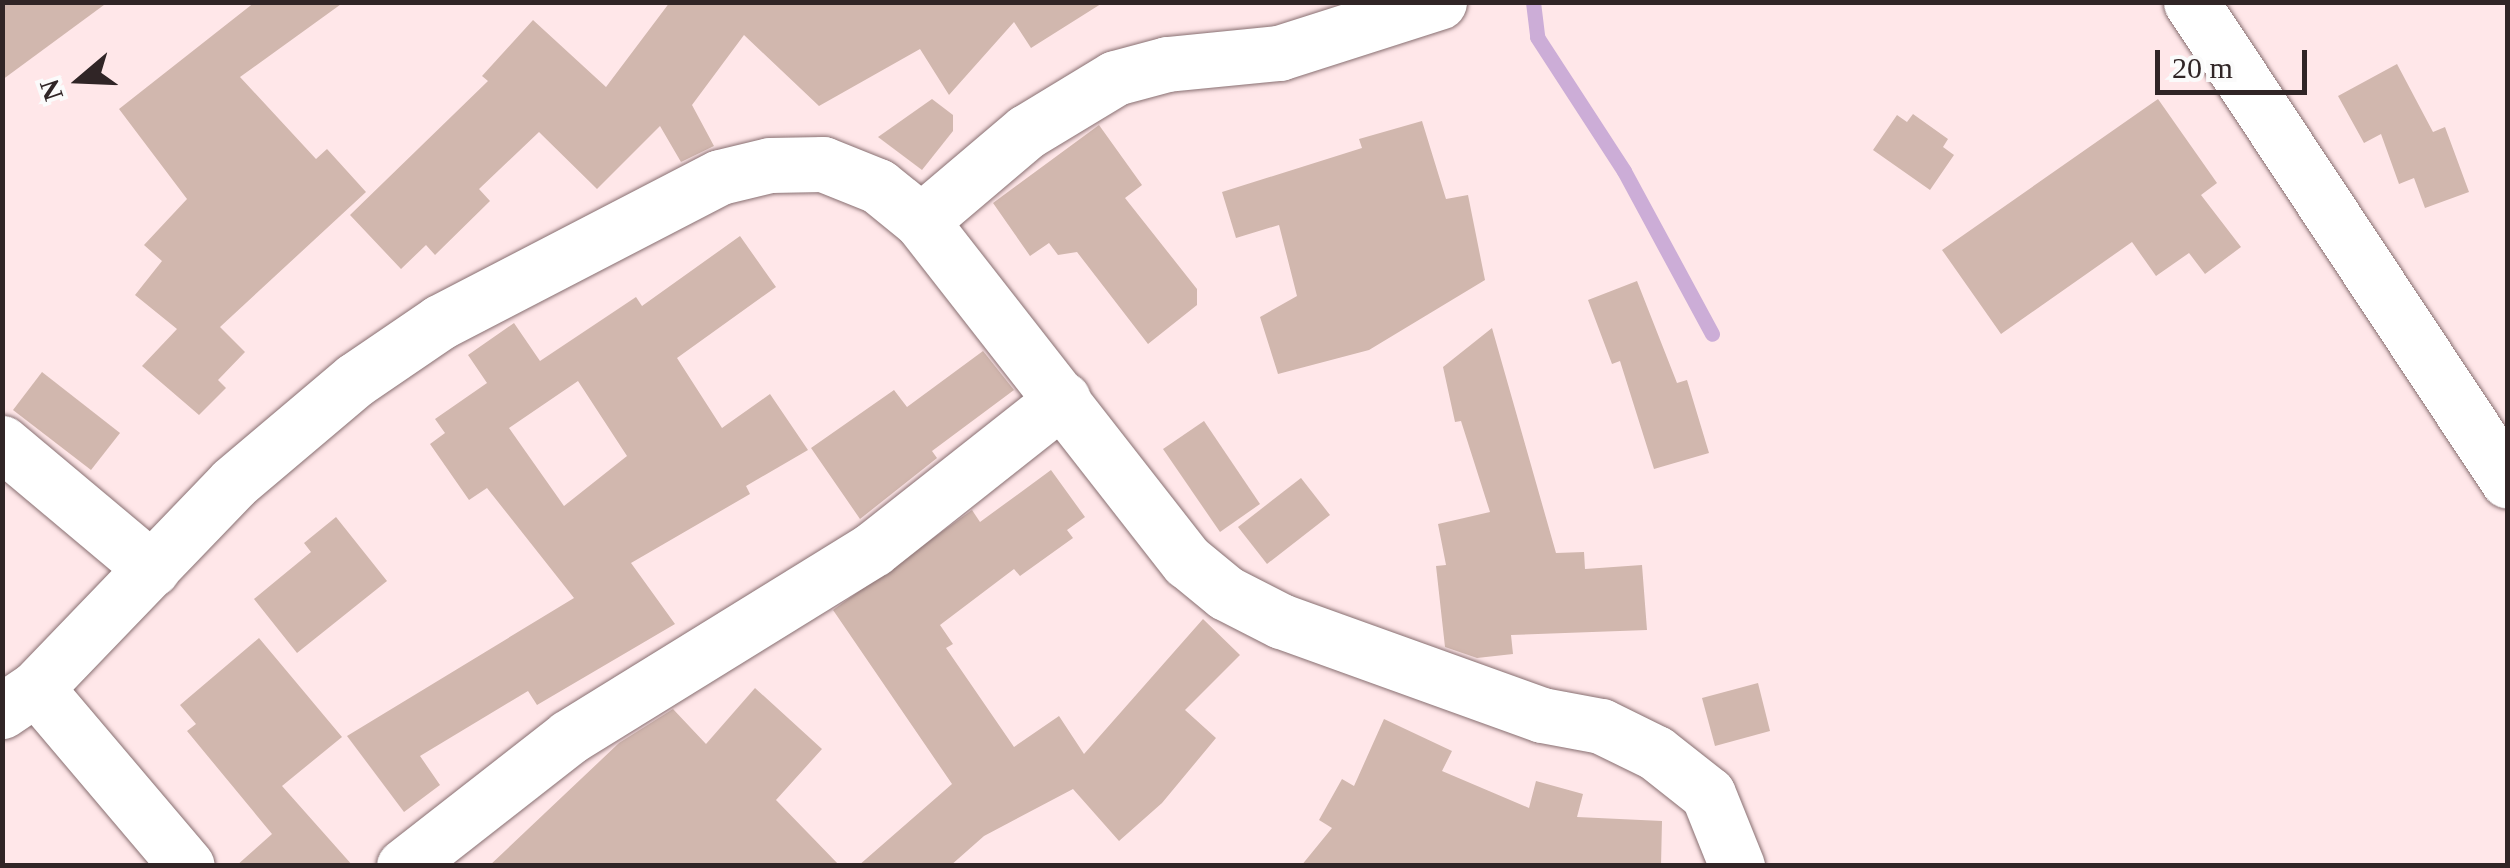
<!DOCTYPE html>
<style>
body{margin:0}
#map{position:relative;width:2510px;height:868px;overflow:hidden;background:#ffe7e9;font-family:"Times New Roman",serif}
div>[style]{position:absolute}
.stream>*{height:15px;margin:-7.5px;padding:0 7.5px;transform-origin:7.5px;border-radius:7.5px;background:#ccadd7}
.building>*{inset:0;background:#d1b7ae}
.roads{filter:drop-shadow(0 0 2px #886f71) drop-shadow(0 0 2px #886f71)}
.minor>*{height:55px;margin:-27.5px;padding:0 27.5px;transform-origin:27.5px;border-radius:27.5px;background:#fff}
span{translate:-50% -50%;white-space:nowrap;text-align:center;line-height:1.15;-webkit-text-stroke:8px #fbfbfb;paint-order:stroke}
.frame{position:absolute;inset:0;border:5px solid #302526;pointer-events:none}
.north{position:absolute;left:30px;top:30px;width:100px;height:100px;-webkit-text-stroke:8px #fbfbfb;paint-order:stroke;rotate:251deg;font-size:28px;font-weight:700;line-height:40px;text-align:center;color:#302526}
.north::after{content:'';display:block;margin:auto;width:35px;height:45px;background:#302526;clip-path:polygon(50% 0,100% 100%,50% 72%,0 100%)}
.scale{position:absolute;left:2155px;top:50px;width:152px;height:45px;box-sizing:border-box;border:5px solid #302526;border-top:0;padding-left:12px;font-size:30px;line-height:35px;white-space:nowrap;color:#302526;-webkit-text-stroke:8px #fbfbfb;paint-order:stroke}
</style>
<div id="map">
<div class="stream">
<div style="left:1533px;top:2px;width:35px;rotate:83deg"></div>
<div style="left:1537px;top:37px;width:160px;rotate:57deg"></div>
<div style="left:1624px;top:171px;width:185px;rotate:61.6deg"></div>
</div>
<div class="building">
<div style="clip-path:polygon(2px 2px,108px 2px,2px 80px)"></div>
<div style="clip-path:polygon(255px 2px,344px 2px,240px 77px,316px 159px,327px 149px,366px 192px,220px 327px,245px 352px,218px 380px,226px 388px,199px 415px,142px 366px,177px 329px,135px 295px,162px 261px,144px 245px,187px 199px,119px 109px)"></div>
<div style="clip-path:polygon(670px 2px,1104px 2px,1031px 48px,1014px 22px,949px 95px,920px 49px,819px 106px,744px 35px,692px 105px,714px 146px,681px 162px,660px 126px,597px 189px,539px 132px,479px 189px,490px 201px,435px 255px,426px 245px,401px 269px,350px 215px,488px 81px,482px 76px,533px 20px,606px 87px)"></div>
<div style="clip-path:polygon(2397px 64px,2433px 132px,2445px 127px,2469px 192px,2425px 208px,2414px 178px,2399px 184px,2381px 134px,2364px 143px,2338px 96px)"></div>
<div style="clip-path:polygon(932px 99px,953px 115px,953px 131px,922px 170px,878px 137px)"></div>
<div style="clip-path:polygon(2158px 99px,2217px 183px,2201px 195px,2241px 247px,2205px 274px,2189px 253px,2156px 276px,2132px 242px,2001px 334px,1942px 250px)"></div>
<div style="clip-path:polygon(1913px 114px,1948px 139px,1943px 147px,1954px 155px,1930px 190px,1873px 150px,1897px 115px,1907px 122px)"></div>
<div style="clip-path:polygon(1422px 121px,1446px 199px,1468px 195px,1485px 280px,1369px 350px,1278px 374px,1260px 317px,1297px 296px,1279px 225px,1236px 238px,1222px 192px,1362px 148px,1359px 139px)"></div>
<div style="clip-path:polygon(1099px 125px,1142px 185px,1125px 198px,1197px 289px,1197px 305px,1148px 344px,1077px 252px,1058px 255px,1049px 243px,1030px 256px,993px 203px)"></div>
<div style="clip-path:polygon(evenodd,740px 236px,776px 287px,677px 358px,722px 428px,770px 394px,808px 450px,746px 486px,750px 494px,631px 563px,675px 624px,537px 705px,528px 691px,420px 756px,440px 785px,404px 812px,347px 736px,574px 598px,487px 488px,469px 500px,430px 444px,445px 433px,435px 419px,487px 383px,468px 355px,514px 323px,540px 361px,636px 297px,642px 306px,740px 236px,578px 381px,627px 456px,564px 506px,509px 428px,578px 381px)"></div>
<div style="clip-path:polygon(1637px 281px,1677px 383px,1687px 380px,1709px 453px,1654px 469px,1620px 361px,1612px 364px,1588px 300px)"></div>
<div style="clip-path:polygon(1492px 328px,1556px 553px,1584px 552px,1585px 569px,1642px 565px,1647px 630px,1511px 635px,1513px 654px,1477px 658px,1445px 647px,1436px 566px,1446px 565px,1438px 524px,1490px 512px,1461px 421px,1455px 422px,1443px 367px)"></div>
<div style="clip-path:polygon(983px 351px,1014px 390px,932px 451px,937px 458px,860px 519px,811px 448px,894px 390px,907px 407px)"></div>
<div style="clip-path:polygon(42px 372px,120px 433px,91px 470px,13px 410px)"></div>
<div style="clip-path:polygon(1204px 421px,1260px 504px,1220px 532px,1163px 449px)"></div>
<div style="clip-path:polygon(1051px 470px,1085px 517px,1067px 530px,1073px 538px,1020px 576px,1014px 569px,940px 625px,953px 644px,946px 648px,1014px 747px,1059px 716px,1084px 754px,1203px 619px,1240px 655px,1185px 710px,1216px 738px,1162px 803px,1119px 841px,1073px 789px,984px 836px,950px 866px,858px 866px,952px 784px,833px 610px,972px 510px,980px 522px)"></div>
<div style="clip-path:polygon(1301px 478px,1330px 515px,1267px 564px,1238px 527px)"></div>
<div style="clip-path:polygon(336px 517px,387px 581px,297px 653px,254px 599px,311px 552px,304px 543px)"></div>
<div style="clip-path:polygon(259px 638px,342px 737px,282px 786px,353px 866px,236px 866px,272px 834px,187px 731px,196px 724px,180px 705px)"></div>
<div style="clip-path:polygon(1758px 683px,1770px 731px,1715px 746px,1702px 698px)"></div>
<div style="clip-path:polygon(755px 688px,822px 749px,776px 800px,840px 866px,489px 866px,619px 743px,673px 709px,706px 744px)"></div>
<div style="clip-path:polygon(1384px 719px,1452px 751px,1442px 771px,1529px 808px,1536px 781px,1583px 794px,1577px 817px,1662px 821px,1661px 866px,1301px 866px,1332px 828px,1319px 820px,1342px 779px,1354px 786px)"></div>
</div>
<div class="roads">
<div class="minor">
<div style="left:2191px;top:2px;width:574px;rotate:56.5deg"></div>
<div style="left:921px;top:221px;width:138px;rotate:-40.3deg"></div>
<div style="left:1026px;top:132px;width:104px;rotate:-31.2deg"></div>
<div style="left:1115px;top:78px;width:54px;rotate:-15.1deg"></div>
<div style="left:1167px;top:64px;width:113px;rotate:-5.6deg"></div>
<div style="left:1279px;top:53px;width:168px;rotate:-17.7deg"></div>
<div style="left:2px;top:443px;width:196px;rotate:40deg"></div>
<div style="left:36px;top:688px;width:233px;rotate:49.7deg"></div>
<div style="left:2px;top:711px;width:41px;rotate:-34.1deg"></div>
<div style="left:36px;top:688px;width:284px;rotate:-46.1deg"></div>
<div style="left:233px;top:483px;width:160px;rotate:-40.2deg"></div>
<div style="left:355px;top:380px;width:103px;rotate:-34.3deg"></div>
<div style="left:440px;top:322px;width:315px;rotate:-27.4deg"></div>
<div style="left:720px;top:177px;width:51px;rotate:-13.5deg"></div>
<div style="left:770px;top:165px;width:53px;rotate:-1.1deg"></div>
<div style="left:823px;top:164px;width:59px;rotate:21.8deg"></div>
<div style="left:878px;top:186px;width:55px;rotate:39.1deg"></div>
<div style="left:921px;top:221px;width:432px;rotate:52deg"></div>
<div style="left:1187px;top:561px;width:50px;rotate:39.4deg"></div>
<div style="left:1226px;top:593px;width:62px;rotate:27deg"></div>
<div style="left:1281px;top:621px;width:277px;rotate:19.8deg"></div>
<div style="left:1542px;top:715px;width:60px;rotate:10.6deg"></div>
<div style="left:1601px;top:726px;width:61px;rotate:26.1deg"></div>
<div style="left:1656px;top:753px;width:66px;rotate:38.3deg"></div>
<div style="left:1708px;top:794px;width:78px;rotate:68.1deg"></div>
<div style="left:404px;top:866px;width:209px;rotate:-38deg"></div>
<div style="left:569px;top:737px;width:357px;rotate:-31.7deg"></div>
<div style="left:873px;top:549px;width:242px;rotate:-38.3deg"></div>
</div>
</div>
<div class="frame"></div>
<div class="north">N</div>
<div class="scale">20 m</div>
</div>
